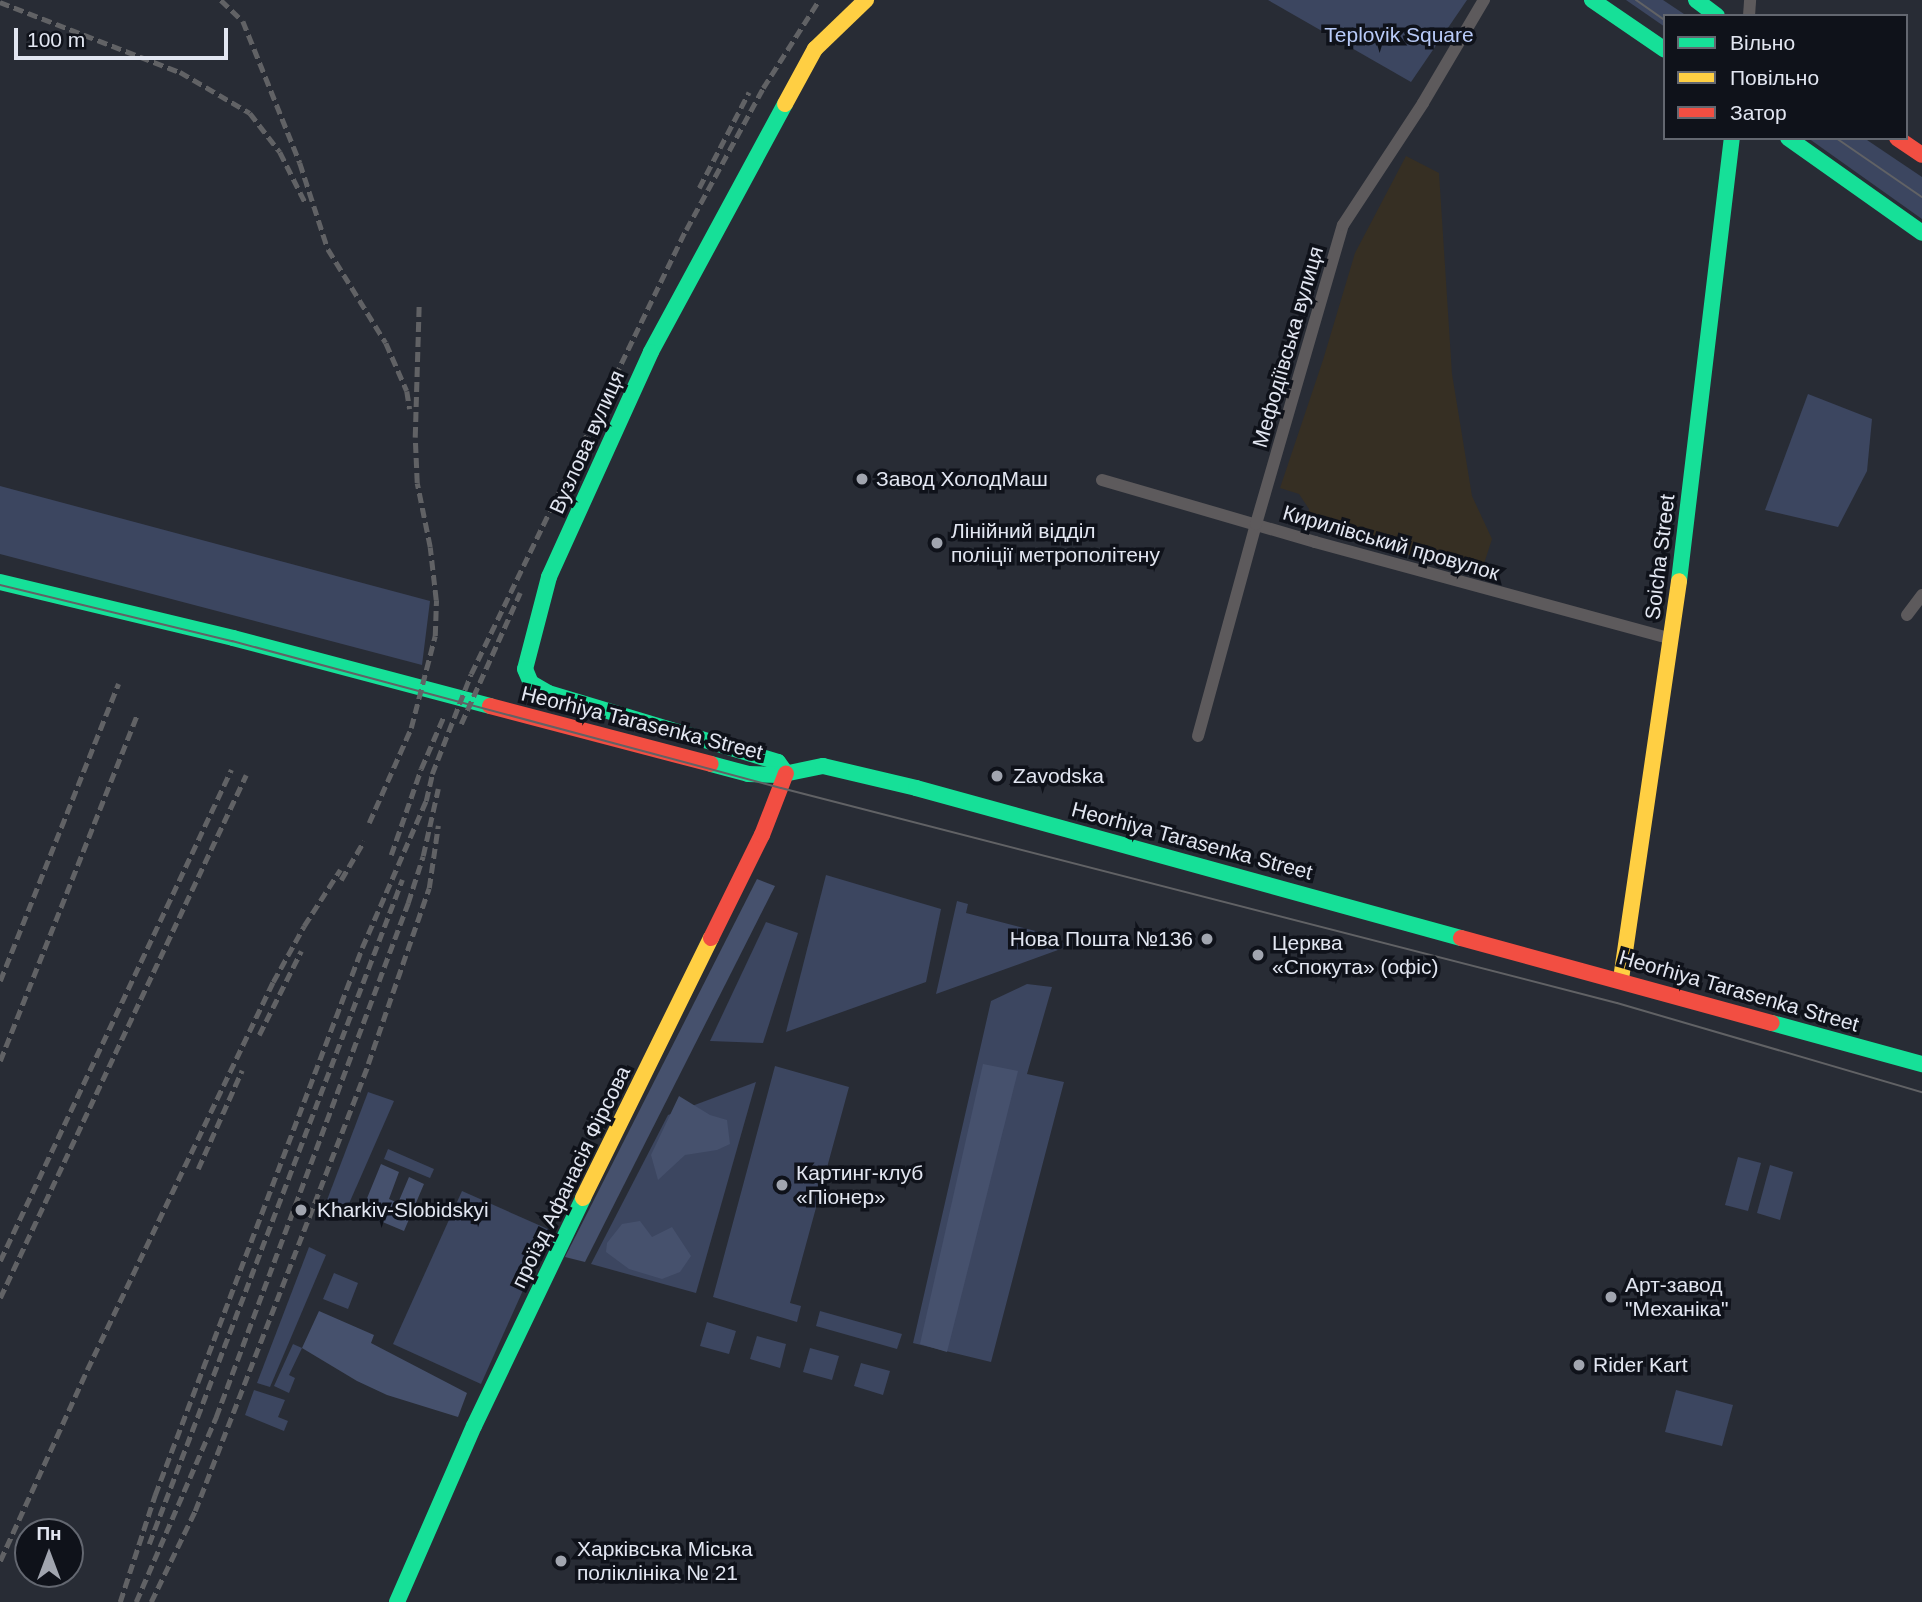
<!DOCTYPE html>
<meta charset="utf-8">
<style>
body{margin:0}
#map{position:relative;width:1922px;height:1602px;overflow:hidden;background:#282c35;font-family:Arial,sans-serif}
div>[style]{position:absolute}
.education>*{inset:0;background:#362f23}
.green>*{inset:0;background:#3c4660}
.forest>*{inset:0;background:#46516d}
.street>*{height:12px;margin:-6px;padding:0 6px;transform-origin:6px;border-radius:6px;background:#5d5a5c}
.fast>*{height:16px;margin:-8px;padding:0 8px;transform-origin:8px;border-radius:8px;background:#16e098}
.slow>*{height:16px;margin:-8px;padding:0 8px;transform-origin:8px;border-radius:8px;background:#ffcf43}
.jam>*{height:16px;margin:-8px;padding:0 8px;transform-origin:8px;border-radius:8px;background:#f24e42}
.tram>*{height:2px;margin:-1px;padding:0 1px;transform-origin:1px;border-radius:1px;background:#616265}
.rail>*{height:4.5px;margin-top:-2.25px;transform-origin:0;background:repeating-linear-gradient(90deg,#616265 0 10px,transparent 0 15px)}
.dots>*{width:19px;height:19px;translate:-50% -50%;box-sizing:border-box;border:4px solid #0f121a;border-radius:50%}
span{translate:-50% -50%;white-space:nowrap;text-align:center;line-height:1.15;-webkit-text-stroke:7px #0f121a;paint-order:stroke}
.park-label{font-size:21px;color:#b8caf7}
.street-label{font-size:21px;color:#e2e6f1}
.poi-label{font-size:21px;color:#e2e6f1}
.left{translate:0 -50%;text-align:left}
.right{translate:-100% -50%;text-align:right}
.legend{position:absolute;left:1663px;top:14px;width:245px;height:126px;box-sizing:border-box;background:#0f121a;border:2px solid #636770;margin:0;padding:9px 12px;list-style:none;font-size:21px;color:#e2e6f1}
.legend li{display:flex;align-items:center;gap:14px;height:35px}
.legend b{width:35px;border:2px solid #636770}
.north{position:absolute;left:14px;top:1518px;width:70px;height:70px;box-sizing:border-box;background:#0f121a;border:2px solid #636770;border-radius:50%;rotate:0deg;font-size:19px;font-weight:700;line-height:28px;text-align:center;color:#e2e6f1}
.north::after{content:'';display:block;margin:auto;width:24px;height:32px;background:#a1a5af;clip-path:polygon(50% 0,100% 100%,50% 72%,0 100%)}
.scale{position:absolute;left:14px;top:28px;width:214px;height:32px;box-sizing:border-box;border:4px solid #e2e6f1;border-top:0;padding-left:9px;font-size:21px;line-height:24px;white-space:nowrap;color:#e2e6f1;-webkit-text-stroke:5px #0f121a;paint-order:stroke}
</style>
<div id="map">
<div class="education">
<div style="clip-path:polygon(1406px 156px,1439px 173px,1452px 374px,1472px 496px,1492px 539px,1480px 576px,1308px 525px,1309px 509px,1299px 494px,1280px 488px,1323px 360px,1355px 253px)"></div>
</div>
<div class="green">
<div style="clip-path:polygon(1268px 0,1467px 0,1411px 82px)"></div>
<div style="clip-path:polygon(1626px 0,1663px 0,1687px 16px,1665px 16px,1665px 27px)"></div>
<div style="clip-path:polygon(1808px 138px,1864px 138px,1922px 177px,1922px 219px)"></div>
<div style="clip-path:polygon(1808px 394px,1872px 419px,1867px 471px,1838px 527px,1765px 510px)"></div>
<div style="clip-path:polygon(0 486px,430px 601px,422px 665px,0 554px)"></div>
<div style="clip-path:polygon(826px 875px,941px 909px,926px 982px,786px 1032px)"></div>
<div style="clip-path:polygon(957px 901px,968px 904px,966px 913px,1047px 934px,1069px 946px,936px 994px)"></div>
<div style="clip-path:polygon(766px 922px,798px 933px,763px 1043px,710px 1041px)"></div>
<div style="clip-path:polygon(1027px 984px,1052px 987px,1027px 1074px,1064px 1082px,991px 1362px,913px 1343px,991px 1001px)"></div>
<div style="clip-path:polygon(775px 1066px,849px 1087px,790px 1303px,801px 1306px,797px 1322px,713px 1297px)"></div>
<div style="clip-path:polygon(756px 1082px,696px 1293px,591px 1264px,668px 1115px)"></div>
<div style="clip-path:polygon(368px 1092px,394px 1101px,344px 1215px,324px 1208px)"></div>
<div style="clip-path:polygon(388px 1149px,434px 1169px,430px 1178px,384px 1159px)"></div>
<div style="clip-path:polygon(1738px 1157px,1761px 1163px,1748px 1211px,1725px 1205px)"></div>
<div style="clip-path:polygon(1770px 1165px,1793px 1172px,1780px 1220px,1757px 1213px)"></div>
<div style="clip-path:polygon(462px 1191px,550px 1230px,481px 1384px,393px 1344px)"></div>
<div style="clip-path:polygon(309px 1247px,326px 1255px,270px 1387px,257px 1383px)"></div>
<div style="clip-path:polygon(334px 1273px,358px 1283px,348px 1309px,323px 1299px)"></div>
<div style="clip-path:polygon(820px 1311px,902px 1334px,897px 1349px,816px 1326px)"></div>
<div style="clip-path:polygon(707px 1322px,736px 1331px,729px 1354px,700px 1346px)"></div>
<div style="clip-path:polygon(757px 1336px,786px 1344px,780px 1368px,750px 1359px)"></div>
<div style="clip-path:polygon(293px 1344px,302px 1348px,289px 1375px,295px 1378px,289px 1393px,274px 1386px)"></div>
<div style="clip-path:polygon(810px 1348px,839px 1356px,832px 1380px,803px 1372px)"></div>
<div style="clip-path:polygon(861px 1363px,890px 1371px,883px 1395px,854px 1386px)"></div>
<div style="clip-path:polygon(254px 1390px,285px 1400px,278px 1417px,288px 1421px,284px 1431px,245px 1415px)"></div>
<div style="clip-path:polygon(1676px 1390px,1733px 1405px,1722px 1446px,1665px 1432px)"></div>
</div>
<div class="forest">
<div style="clip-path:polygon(757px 879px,775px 886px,585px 1262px,565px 1257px)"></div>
<div style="clip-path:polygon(983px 1064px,1018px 1071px,947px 1352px,920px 1344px)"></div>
<div style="clip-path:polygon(679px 1096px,710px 1115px,727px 1120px,730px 1144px,717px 1150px,685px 1155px,658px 1180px,651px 1155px)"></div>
<div style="clip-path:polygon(381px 1164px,399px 1172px,389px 1199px,398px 1203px,409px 1177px,424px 1184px,404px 1231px,361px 1213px)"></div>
<div style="clip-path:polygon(640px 1221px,652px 1237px,672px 1227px,691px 1256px,680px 1272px,662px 1279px,629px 1269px,606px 1252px,607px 1243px,622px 1224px)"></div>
<div style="clip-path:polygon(319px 1311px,374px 1335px,371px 1343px,467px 1393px,458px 1417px,387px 1395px,357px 1381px,302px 1348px)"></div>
</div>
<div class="street">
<div style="left:1749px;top:16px;width:16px;rotate:-86deg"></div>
<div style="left:1102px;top:480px;width:222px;rotate:16.2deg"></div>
<div style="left:1315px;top:542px;width:369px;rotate:15.2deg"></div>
<div style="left:1907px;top:615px;width:25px;rotate:-53deg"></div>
<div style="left:1198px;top:736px;width:220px;rotate:-74.7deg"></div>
<div style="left:1256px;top:524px;width:311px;rotate:-73.8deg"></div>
<div style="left:1343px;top:225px;width:146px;rotate:-56.7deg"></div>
<div style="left:1423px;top:103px;width:120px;rotate:-59.4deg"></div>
</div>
<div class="fast">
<div style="left:1592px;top:0;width:88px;rotate:34.4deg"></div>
<div style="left:1696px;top:0;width:26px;rotate:37deg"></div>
<div style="left:785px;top:104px;width:282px;rotate:118.4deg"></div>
<div style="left:651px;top:352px;width:247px;rotate:114.4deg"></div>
<div style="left:549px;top:577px;width:95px;rotate:104.6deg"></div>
<div style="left:525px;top:669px;width:15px;rotate:67deg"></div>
<div style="left:531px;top:683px;width:20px;rotate:30deg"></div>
<div style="left:548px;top:693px;width:240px;rotate:16.7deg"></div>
<div style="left:778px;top:762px;width:14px;rotate:54deg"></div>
<div style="left:1788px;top:138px;width:164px;rotate:35.3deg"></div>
<div style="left:1679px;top:581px;width:446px;rotate:-83.2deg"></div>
<div style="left:0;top:582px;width:240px;rotate:13.5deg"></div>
<div style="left:233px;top:638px;width:266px;rotate:14.8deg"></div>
<div style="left:711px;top:764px;width:38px;rotate:15deg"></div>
<div style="left:748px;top:774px;width:31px;rotate:2deg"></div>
<div style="left:779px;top:775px;width:45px;rotate:-11.6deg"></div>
<div style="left:823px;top:766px;width:96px;rotate:13.3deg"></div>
<div style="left:916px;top:788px;width:565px;rotate:15.39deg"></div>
<div style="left:1772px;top:1023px;width:156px;rotate:15.3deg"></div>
<div style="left:397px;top:1602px;width:192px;rotate:-66.4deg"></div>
<div style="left:474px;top:1426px;width:253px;rotate:-64.4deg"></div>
</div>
<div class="slow">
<div style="left:785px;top:104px;width:63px;rotate:-61.4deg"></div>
<div style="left:815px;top:49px;width:71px;rotate:-43.9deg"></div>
<div style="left:1621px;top:979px;width:402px;rotate:-81.7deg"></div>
<div style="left:583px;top:1198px;width:290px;rotate:-63.8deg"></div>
</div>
<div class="jam">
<div style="left:1897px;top:138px;width:30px;rotate:34deg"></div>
<div style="left:490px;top:706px;width:228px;rotate:14.7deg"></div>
<div style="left:711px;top:938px;width:115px;rotate:-63.7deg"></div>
<div style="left:762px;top:835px;width:66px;rotate:-68.8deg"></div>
<div style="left:1461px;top:938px;width:322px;rotate:15.3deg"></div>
</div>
<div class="tram">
<div style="left:1636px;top:0;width:35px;rotate:35deg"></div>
<div style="left:1836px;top:138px;width:104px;rotate:34.5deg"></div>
<div style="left:0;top:585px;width:239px;rotate:13.6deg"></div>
<div style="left:232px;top:641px;width:568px;rotate:14.99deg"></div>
<div style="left:781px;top:788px;width:863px;rotate:14.42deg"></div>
<div style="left:1617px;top:1003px;width:318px;rotate:16.3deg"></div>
</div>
<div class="rail">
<div style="left:221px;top:0;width:30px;rotate:44deg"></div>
<div style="left:243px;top:21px;width:153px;rotate:68.1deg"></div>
<div style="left:300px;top:163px;width:90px;rotate:72deg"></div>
<div style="left:328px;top:249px;width:110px;rotate:58.3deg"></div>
<div style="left:386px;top:343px;width:52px;rotate:66.4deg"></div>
<div style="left:407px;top:391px;width:18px;rotate:81deg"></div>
<div style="left:0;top:2px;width:193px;rotate:21.3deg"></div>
<div style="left:180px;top:72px;width:81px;rotate:30.4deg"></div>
<div style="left:250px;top:113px;width:49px;rotate:52.4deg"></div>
<div style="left:280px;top:152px;width:56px;rotate:63.4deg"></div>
<div style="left:699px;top:188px;width:108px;rotate:-62.5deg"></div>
<div style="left:461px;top:724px;width:144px;rotate:-65.8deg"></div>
<div style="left:369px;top:823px;width:104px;rotate:-66.1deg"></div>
<div style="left:411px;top:728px;width:95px;rotate:-75.4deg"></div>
<div style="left:435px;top:636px;width:36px;rotate:-88deg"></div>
<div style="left:436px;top:600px;width:53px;rotate:-96.5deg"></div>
<div style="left:430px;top:547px;width:65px;rotate:-101.5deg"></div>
<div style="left:417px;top:483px;width:46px;rotate:-92.5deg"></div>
<div style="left:415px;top:437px;width:132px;rotate:-88.3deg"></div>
<div style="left:391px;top:855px;width:91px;rotate:-70.8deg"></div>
<div style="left:421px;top:769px;width:56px;rotate:-66.7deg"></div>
<div style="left:341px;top:880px;width:45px;rotate:-59.5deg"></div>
<div style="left:0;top:981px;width:320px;rotate:-68.3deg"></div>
<div style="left:259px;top:1035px;width:94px;rotate:-63.4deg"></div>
<div style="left:0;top:1061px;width:374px;rotate:-68.4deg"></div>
<div style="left:198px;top:1169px;width:108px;rotate:-66deg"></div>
<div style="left:0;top:1261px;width:543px;rotate:-64.8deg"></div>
<div style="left:0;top:1298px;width:578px;rotate:-64.81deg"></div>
<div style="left:149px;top:1544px;width:711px;rotate:-69.14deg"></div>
<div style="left:0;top:1561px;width:210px;rotate:-65.5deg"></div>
<div style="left:87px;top:1370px;width:430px;rotate:-64.4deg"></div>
<div style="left:273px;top:982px;width:64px;rotate:-61deg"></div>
<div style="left:304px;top:926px;width:67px;rotate:-57.3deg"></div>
<div style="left:120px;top:1602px;width:113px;rotate:-71.9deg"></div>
<div style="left:155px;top:1495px;width:585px;rotate:-69.27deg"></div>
<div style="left:362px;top:948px;width:160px;rotate:-66.5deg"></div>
<div style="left:426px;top:801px;width:28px;rotate:-77deg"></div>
<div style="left:432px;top:774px;width:107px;rotate:-68.7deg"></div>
<div style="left:471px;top:674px;width:493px;rotate:-64.2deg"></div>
<div style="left:686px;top:230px;width:162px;rotate:-61.5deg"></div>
<div style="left:763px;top:88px;width:104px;rotate:-57.5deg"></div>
<div style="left:136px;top:1602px;width:202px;rotate:-66.6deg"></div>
<div style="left:216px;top:1417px;width:549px;rotate:-69.52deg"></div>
<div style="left:408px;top:903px;width:49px;rotate:-72.3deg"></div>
<div style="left:423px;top:856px;width:69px;rotate:-77.4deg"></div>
<div style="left:151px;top:1602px;width:101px;rotate:-64.2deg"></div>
<div style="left:195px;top:1511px;width:479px;rotate:-68.8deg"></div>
<div style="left:368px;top:1064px;width:186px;rotate:-70.9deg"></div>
<div style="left:429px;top:888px;width:63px;rotate:-81.7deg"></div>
</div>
<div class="dots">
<div style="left:862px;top:479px;background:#a1a5af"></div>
<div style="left:937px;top:543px;background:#a1a5af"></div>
<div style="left:997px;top:776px;background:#a1a5af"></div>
<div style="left:1207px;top:939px;background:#a1a5af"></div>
<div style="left:1258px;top:955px;background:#a1a5af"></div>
<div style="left:782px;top:1185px;background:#a1a5af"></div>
<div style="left:301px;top:1210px;background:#a1a5af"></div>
<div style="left:1611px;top:1297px;background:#a1a5af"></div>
<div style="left:1579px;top:1365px;background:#a1a5af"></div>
<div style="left:561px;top:1561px;background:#a1a5af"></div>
</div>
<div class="park-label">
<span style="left:1399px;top:35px">Teplovik Square</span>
</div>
<div class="street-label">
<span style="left:1288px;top:347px;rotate:-74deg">Мефодіївська вулиця</span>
<span style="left:587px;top:442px;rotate:-66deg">Вузлова вулиця</span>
<span style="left:1391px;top:543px;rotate:16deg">Кирилівський провулок</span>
<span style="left:1660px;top:557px;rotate:-83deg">Soicha Street</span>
<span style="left:642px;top:723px;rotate:14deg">Heorhiya Tarasenka Street</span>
<span style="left:1192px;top:841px;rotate:15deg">Heorhiya Tarasenka Street</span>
<span style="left:1739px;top:991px;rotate:16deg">Heorhiya Tarasenka Street</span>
<span style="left:571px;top:1177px;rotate:-64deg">проїзд Афанасія Фірсова</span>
</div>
<div class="poi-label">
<span class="left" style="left:876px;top:479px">Завод ХолодМаш</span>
<span class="left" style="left:951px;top:543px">Лінійний відділ<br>поліції метрополітену</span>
<span class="left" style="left:1013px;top:776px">Zavodska</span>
<span class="right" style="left:1193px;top:939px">Нова Пошта №136</span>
<span class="left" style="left:1272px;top:955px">Церква<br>«Спокута» (офіс)</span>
<span class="left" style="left:796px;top:1185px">Картинг-клуб<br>«Піонер»</span>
<span class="left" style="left:317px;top:1210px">Kharkіv-Slobidskyi</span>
<span class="left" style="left:1625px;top:1297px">Арт-завод<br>"Механіка"</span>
<span class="left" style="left:1593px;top:1365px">Rider Kart</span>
<span class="left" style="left:577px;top:1561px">Харківська Міська<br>поліклініка № 21</span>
</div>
<ul class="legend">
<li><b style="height:9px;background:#16e098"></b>Вільно</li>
<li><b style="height:9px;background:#ffcf43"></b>Повільно</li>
<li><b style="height:9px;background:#f24e42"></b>Затор</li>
</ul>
<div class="north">Пн</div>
<div class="scale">100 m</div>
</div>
